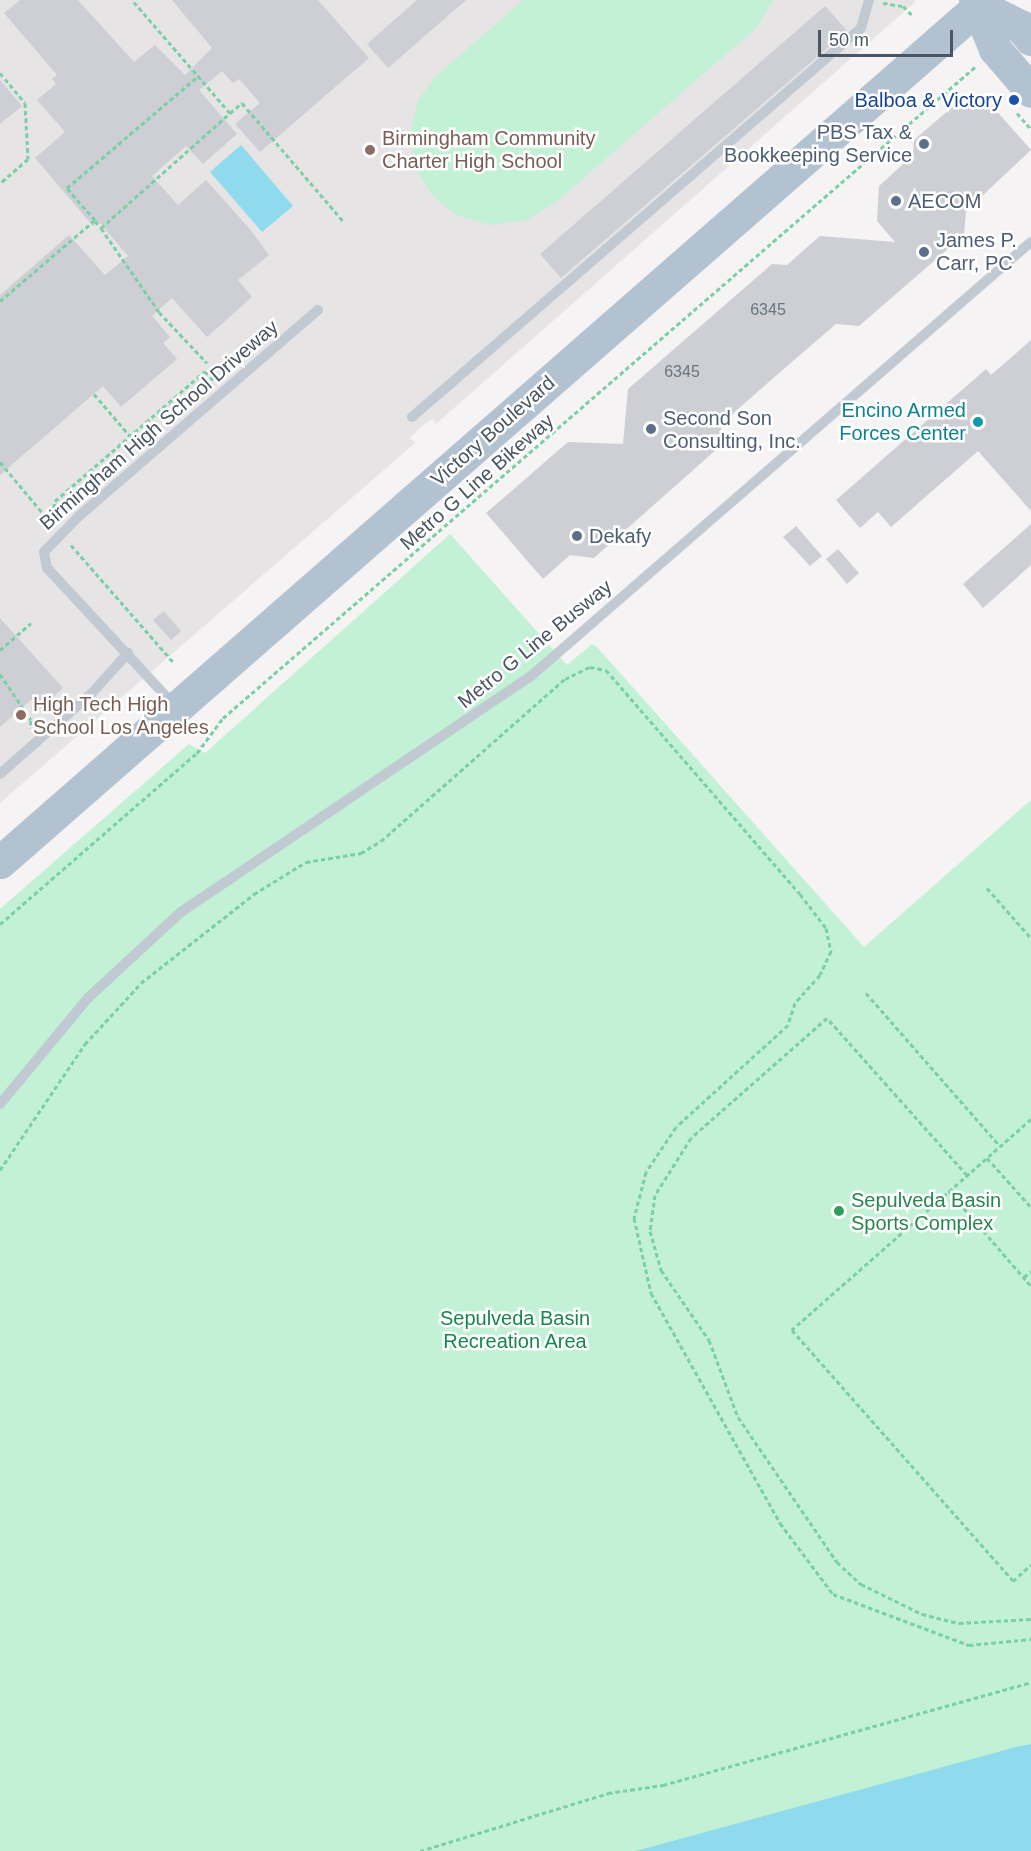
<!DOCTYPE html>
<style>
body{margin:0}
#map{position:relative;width:1031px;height:1851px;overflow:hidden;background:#f5f3f3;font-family:Arial,sans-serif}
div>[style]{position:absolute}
.education>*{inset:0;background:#e6e4e5}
.green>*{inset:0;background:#c3f1d5}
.water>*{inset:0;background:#90daee}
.building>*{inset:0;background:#cdcfd5}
.path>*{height:3px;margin-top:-1.5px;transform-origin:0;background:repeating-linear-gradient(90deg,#7ad0a6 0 4.5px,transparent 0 7.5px)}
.lane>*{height:10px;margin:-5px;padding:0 5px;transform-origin:5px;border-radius:5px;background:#c1cad2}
.primary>*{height:33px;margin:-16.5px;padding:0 16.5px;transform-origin:16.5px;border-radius:16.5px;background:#b3c2d1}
.dots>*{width:16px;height:16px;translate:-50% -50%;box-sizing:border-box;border:3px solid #fff;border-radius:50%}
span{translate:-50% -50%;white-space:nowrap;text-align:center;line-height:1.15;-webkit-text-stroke:5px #fff;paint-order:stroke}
.number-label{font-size:16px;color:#6b747e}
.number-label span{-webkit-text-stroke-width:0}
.transit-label{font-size:20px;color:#164399}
.right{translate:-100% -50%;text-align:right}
.service-label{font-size:20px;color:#4e5e75}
.left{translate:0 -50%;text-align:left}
.education-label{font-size:20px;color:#785e54}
.culture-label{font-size:20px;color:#0d838f}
.street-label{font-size:20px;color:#4a5661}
.leisure-label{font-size:20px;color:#27864d}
.park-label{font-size:20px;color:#17864f}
.scale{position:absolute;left:818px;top:30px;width:135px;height:27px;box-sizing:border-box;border:3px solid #4a5661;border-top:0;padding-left:8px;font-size:18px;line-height:21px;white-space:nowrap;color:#4a5661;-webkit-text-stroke:4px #fff;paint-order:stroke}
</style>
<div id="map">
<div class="education">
<div style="clip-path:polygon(0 0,915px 0,915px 2px,436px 424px,432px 419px,421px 427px,410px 438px,415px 443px,0 803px)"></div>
</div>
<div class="green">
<div style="clip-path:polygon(523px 0,773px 0,756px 28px,556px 202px,527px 220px,490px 225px,454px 214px,431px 194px,415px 166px,410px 132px,418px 101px,433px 79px)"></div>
<div style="clip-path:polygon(450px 534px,567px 665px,592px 644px,597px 647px,864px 947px,1031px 800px,1031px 1851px,0 1851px,0 909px,189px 744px,205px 753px)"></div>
</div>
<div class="water">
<div style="clip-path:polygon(241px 145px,293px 206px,262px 232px,210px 172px)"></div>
<div style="clip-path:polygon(1031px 1744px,1031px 1851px,636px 1851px,1016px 1747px)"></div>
</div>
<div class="building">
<div style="clip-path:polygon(20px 0,78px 0,134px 62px,155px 45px,185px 75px,212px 48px,172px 0,318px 0,369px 58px,260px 152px,235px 124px,260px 103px,239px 79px,233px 83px,222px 71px,199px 90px,237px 134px,203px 164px,186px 146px,152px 176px,178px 205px,206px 180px,249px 228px,269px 255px,238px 280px,252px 297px,207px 337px,172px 298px,152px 316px,170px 337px,163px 343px,177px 359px,121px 407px,103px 386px,0 475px,0 295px,69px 235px,105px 275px,128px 256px,99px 222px,93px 226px,35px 158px,65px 132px,37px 100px,56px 84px,52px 79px,57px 75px,4px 13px)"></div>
<div style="clip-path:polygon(417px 0,466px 0,388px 68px,367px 44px)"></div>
<div style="clip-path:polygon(825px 6px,847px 31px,561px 278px,540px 254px)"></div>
<div style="clip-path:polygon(0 80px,22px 106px,0 124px)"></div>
<div style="clip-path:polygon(957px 103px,992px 106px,1031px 150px,966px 211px,964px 235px,859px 326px,836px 324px,786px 367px,722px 423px,718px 448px,594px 558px,570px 555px,543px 579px,486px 513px,568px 442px,623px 444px,628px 389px,772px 264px,787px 265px,820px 236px,895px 242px,877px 221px,879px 186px,913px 155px,914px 140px)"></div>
<div style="clip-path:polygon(1031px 340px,1031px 511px,978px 451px,891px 527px,878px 512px,860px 528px,836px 500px,986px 369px,991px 375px)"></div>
<div style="clip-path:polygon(1031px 524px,1031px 565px,983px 608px,963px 584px)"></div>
<div style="clip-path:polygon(796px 526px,822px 556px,810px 566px,783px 537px)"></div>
<div style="clip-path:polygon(838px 549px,859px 573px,847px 584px,826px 559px)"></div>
<div style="clip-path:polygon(164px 611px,181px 631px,171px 640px,153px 620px)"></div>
<div style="clip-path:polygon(0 618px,63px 688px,41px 708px,32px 699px,0 727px)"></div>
</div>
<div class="path">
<div style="left:883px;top:3px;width:20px;rotate:9deg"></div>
<div style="left:903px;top:6px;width:13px;rotate:45deg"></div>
<div style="left:0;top:73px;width:39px;rotate:50deg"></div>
<div style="left:25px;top:103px;width:56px;rotate:86.9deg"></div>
<div style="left:28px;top:159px;width:37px;rotate:139deg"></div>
<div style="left:230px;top:113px;width:16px;rotate:-40deg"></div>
<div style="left:242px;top:103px;width:155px;rotate:49.4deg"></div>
<div style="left:1017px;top:113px;width:21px;rotate:49deg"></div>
<div style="left:95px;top:221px;width:9px;rotate:49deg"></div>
<div style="left:101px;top:228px;width:173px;rotate:-41.7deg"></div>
<div style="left:230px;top:113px;width:150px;rotate:-130.9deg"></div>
<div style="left:101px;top:228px;width:102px;rotate:55.4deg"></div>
<div style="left:159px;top:312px;width:70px;rotate:46.7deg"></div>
<div style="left:0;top:301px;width:125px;rotate:-40.5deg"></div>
<div style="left:95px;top:220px;width:43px;rotate:-131.2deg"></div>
<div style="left:67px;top:188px;width:172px;rotate:-40.5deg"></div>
<div style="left:94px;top:394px;width:55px;rotate:49.4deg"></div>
<div style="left:0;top:462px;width:80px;rotate:50.1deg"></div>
<div style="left:51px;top:523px;width:22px;rotate:-80deg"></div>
<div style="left:55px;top:501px;width:198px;rotate:-40.9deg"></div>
<div style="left:205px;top:371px;width:13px;rotate:48deg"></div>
<div style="left:71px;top:545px;width:157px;rotate:48.9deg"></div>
<div style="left:0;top:650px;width:41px;rotate:-41.1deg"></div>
<div style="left:0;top:674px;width:55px;rotate:56deg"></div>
<div style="left:31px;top:720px;width:8px;rotate:97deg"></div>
<div style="left:987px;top:888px;width:67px;rotate:48.7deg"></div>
<div style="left:0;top:924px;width:261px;rotate:-41deg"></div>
<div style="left:197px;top:753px;width:44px;rotate:-53.4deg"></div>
<div style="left:223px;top:718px;width:996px;rotate:-40.89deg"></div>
<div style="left:866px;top:993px;width:203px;rotate:48.8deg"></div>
<div style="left:1031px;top:1119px;width:319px;rotate:138.6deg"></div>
<div style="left:792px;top:1330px;width:334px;rotate:48.6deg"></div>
<div style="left:1013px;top:1581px;width:24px;rotate:-42deg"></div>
<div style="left:987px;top:1158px;width:66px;rotate:48.1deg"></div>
<div style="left:0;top:1170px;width:152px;rotate:-56deg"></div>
<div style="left:85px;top:1044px;width:83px;rotate:-47.4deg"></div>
<div style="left:141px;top:983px;width:144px;rotate:-38.2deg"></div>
<div style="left:254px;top:894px;width:61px;rotate:-31.6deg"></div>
<div style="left:306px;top:862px;width:56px;rotate:-9.3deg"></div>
<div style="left:361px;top:853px;width:23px;rotate:-31deg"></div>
<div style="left:381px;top:841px;width:245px;rotate:-41.4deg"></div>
<div style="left:565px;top:679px;width:28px;rotate:-26deg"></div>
<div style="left:590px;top:667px;width:16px;rotate:11deg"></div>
<div style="left:606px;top:670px;width:296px;rotate:49.1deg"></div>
<div style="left:800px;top:894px;width:43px;rotate:52.6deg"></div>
<div style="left:826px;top:928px;width:24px;rotate:78deg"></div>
<div style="left:831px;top:951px;width:26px;rotate:115deg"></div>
<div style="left:820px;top:975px;width:38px;rotate:132deg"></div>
<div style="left:795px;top:1003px;width:23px;rotate:108deg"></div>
<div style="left:788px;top:1025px;width:151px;rotate:137.7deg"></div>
<div style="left:676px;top:1127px;width:54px;rotate:123.7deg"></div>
<div style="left:646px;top:1172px;width:48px;rotate:104.6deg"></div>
<div style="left:634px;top:1218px;width:77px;rotate:77.2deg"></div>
<div style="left:651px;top:1293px;width:264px;rotate:60.7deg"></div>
<div style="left:780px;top:1523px;width:89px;rotate:53.3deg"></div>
<div style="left:833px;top:1594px;width:145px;rotate:20.6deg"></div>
<div style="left:969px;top:1645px;width:62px;rotate:-5.5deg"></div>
<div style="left:967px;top:1175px;width:210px;rotate:-131.7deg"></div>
<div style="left:827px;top:1018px;width:181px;rotate:138.6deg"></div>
<div style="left:691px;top:1138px;width:67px;rotate:122.3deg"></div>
<div style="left:655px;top:1195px;width:36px;rotate:98deg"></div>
<div style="left:650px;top:1231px;width:41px;rotate:74.2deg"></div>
<div style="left:661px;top:1270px;width:85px;rotate:55.6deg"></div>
<div style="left:709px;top:1340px;width:82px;rotate:69.4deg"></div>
<div style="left:738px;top:1417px;width:176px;rotate:55.7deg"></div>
<div style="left:837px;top:1562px;width:33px;rotate:43deg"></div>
<div style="left:861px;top:1584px;width:68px;rotate:26.2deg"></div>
<div style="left:922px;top:1614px;width:38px;rotate:14deg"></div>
<div style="left:959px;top:1623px;width:72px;rotate:-3.2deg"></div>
<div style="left:949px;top:1191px;width:125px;rotate:49.2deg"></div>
<div style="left:1024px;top:1277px;width:9px;rotate:-41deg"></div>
<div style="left:420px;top:1851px;width:197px;rotate:-17.1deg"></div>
<div style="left:608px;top:1793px;width:56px;rotate:-8.3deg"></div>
<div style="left:663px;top:1785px;width:382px;rotate:-15.6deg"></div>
</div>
<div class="lane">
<div style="left:412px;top:417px;width:594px;rotate:-40.9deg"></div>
<div style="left:861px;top:28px;width:29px;rotate:-74deg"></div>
<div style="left:175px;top:706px;width:188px;rotate:-132.8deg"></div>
<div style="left:47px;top:568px;width:16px;rotate:-101deg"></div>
<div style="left:44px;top:552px;width:49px;rotate:-45.8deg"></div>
<div style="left:78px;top:517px;width:317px;rotate:-40.8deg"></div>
<div style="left:0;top:774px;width:123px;rotate:-41.4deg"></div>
<div style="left:92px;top:693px;width:54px;rotate:-48deg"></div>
<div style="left:0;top:1104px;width:138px;rotate:-50.3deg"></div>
<div style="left:88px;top:998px;width:127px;rotate:-42.8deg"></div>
<div style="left:181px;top:912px;width:421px;rotate:-34deg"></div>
<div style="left:530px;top:677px;width:663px;rotate:-40.97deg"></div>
</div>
<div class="primary">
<div style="left:975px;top:0;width:53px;rotate:67.8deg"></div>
<div style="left:995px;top:49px;width:55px;rotate:49.4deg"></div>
<div style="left:980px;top:6px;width:45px;rotate:26.6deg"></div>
<div style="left:1020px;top:26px;width:17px;rotate:50deg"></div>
<div style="left:0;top:862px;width:1310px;rotate:-41.16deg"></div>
</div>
<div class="dots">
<div style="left:1014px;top:100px;background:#1a4fb4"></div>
<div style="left:924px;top:144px;background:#5c6f8a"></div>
<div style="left:370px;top:150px;background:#8d6e63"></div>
<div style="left:896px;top:201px;background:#5c6f8a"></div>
<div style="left:924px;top:252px;background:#5c6f8a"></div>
<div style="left:978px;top:422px;background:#0f9aa8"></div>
<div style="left:651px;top:429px;background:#5c6f8a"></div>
<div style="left:577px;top:536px;background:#5c6f8a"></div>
<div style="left:21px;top:715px;background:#8d6e63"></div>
<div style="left:839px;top:1211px;background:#2e9e5b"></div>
</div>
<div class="number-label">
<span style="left:768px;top:310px">6345</span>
<span style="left:682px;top:372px">6345</span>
</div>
<div class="transit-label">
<span class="right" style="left:1002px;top:100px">Balboa &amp; Victory</span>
</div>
<div class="service-label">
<span class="right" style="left:912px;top:144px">PBS Tax &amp;<br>Bookkeeping Service</span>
<span class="left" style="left:908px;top:201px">AECOM</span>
<span class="left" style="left:936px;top:252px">James P.<br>Carr, PC</span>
<span class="left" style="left:663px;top:430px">Second Son<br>Consulting, Inc.</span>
<span class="left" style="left:589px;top:536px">Dekafy</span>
</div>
<div class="education-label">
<span class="left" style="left:382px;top:150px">Birmingham Community<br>Charter High School</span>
<span class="left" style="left:33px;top:716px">High Tech High<br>School Los Angeles</span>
</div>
<div class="culture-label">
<span class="right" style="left:966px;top:422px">Encino Armed<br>Forces Center</span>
</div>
<div class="street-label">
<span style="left:159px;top:425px;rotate:-41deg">Birmingham High School Driveway</span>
<span style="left:493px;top:431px;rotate:-41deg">Victory Boulevard</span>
<span style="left:477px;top:482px;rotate:-41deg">Metro G Line Bikeway</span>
<span style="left:535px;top:644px;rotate:-39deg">Metro G Line Busway</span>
</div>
<div class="leisure-label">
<span class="left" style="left:851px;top:1212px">Sepulveda Basin<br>Sports Complex</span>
</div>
<div class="park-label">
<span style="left:515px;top:1330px">Sepulveda Basin<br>Recreation Area</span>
</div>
<div class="scale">50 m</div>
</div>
